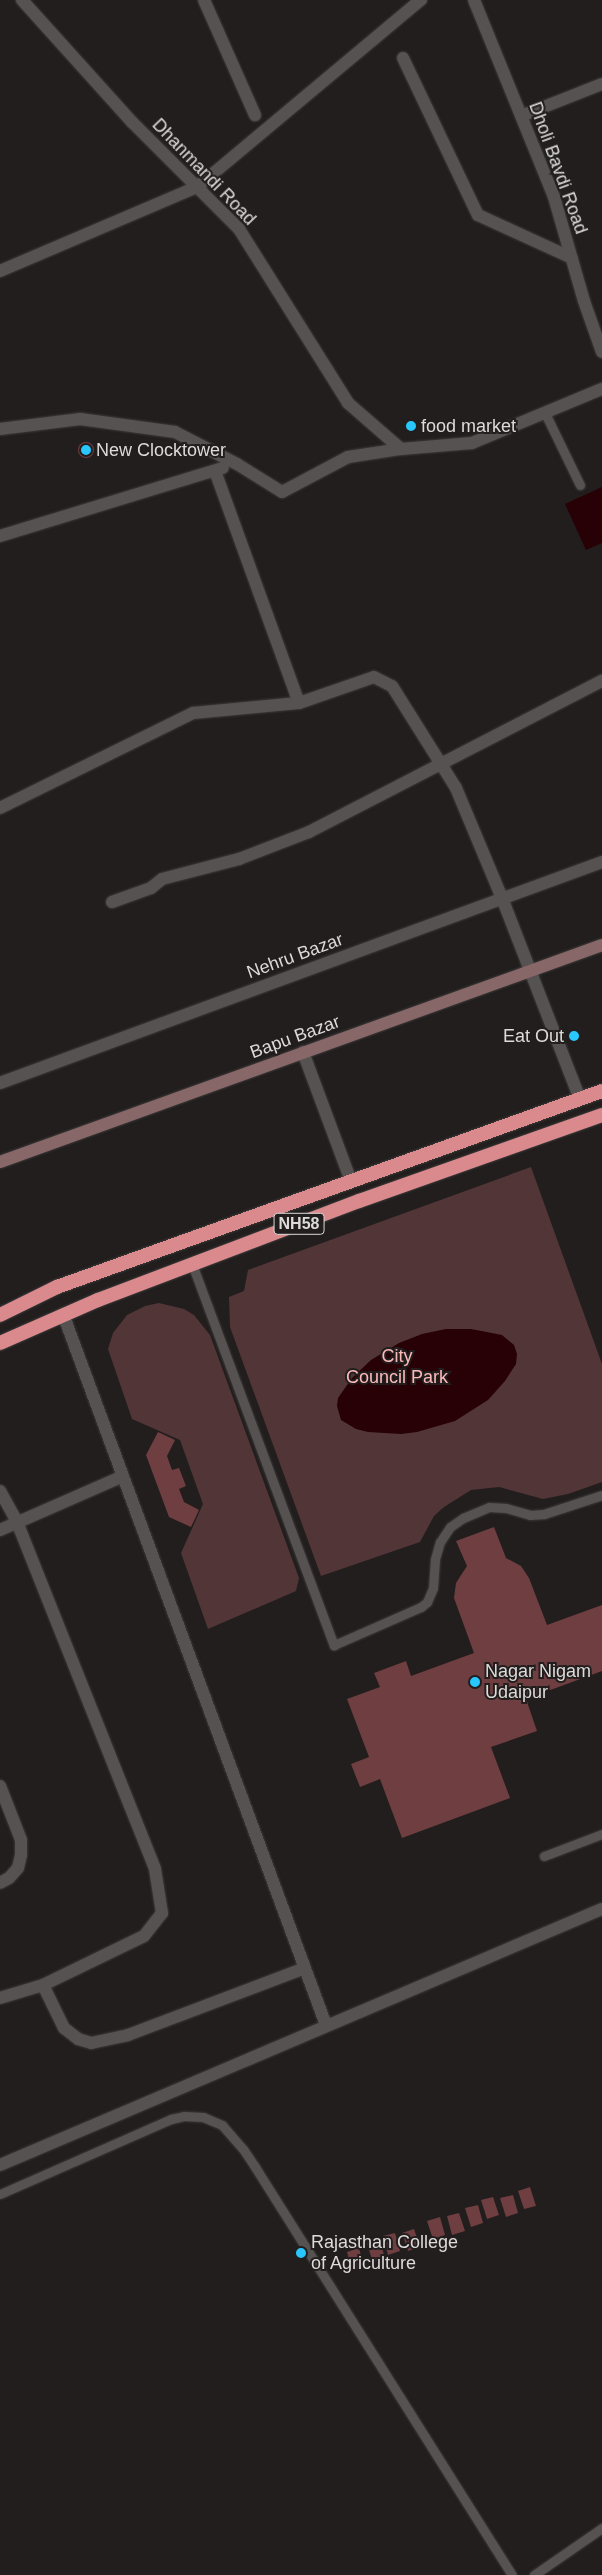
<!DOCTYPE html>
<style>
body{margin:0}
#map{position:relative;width:602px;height:2575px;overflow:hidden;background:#221e1e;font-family:Arial,sans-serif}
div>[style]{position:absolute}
.green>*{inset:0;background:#523536}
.water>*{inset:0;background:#280106}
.building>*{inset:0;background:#6f3e40}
.round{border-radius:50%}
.roads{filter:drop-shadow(0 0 1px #3d3a3a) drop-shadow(0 0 1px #3d3a3a)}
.service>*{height:9px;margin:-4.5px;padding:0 4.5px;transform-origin:4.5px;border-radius:4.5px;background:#575252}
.minor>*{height:12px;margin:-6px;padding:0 6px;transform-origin:6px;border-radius:6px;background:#575252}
.tertiary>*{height:12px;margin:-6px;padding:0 6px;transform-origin:6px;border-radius:6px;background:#575252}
.secondary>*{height:12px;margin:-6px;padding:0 6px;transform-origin:6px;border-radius:6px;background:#886768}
.trunk>*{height:14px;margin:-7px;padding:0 7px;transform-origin:7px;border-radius:7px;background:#da8a8d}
.dots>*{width:14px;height:14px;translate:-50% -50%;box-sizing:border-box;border:2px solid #221e1e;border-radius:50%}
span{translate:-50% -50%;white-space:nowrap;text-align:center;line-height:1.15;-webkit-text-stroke:4px #221e1e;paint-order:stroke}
.shield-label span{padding:1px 4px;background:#221e1e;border:1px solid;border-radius:4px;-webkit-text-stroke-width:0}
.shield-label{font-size:16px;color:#dddada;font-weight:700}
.street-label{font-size:18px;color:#dddada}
.poi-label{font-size:18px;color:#dddada}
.left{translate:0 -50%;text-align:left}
.right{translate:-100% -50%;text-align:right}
.park-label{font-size:18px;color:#fdb9ba}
</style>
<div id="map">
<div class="green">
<div style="clip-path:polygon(531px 1167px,602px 1364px,602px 1482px,568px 1494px,543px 1499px,499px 1487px,471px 1490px,444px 1507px,434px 1516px,420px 1542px,321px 1576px,230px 1327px,229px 1297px,244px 1291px,248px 1270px)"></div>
<div style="clip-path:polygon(159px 1303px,184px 1309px,194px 1315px,210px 1335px,299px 1578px,296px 1591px,208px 1629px,181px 1553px,203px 1504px,180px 1440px,132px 1419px,108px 1349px,113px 1333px,127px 1315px,145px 1306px)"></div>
</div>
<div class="water">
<div style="clip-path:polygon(602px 487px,602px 543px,586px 550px,565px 504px)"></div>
<div style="clip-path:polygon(446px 1329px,471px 1329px,502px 1335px,514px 1345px,517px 1354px,516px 1364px,505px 1381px,488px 1400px,455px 1421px,417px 1432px,401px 1434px,368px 1432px,356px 1429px,341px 1420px,337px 1406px,338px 1398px,352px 1378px,371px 1360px,399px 1343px,422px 1334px)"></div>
</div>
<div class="building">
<div class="round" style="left:78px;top:442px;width:16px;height:16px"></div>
<div style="clip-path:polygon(158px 1432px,175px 1440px,167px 1456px,172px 1470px,179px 1468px,186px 1486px,179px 1489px,184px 1502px,199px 1510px,191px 1527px,169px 1517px,146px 1455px)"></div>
<div style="clip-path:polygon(494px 1527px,506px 1558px,521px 1566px,529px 1578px,547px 1625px,602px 1605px,602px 1671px,526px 1699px,537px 1731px,491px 1747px,510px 1798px,402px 1838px,380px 1779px,360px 1787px,351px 1764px,369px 1757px,347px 1699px,380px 1687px,374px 1673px,406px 1661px,411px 1676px,474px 1653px,454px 1598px,456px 1583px,467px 1566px,456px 1541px)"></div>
<div style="clip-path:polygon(530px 2187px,536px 2206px,524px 2209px,518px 2191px)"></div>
<div style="clip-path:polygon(513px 2195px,518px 2213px,506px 2217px,500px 2198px)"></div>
<div style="clip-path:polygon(493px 2197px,499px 2215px,487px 2219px,481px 2200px)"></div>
<div style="clip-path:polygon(478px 2205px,483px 2223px,471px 2227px,465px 2208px)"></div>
<div style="clip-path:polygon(459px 2213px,465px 2231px,452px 2235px,447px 2216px)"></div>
<div style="clip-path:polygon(440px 2217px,445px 2235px,433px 2239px,427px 2221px)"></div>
<div style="clip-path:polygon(414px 2229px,420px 2247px,408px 2251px,402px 2233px)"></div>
<div style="clip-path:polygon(395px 2233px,400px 2251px,388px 2255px,383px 2236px)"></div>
<div style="clip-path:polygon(380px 2240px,385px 2259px,373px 2262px,367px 2244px)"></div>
<div style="clip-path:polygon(359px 2248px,364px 2267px,352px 2271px,347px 2252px)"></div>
</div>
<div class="roads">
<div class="service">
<div style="left:545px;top:413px;width:80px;rotate:64.1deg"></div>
<div style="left:192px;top:1264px;width:407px;rotate:69.6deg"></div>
<div style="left:334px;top:1645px;width:95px;rotate:-23.6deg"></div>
<div style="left:421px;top:1607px;width:8px;rotate:-40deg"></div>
<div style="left:427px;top:1602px;width:15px;rotate:-67deg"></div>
<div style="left:433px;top:1588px;width:29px;rotate:-86deg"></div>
<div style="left:435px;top:1559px;width:18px;rotate:-74deg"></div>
<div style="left:440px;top:1542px;width:18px;rotate:-56deg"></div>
<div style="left:450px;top:1527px;width:16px;rotate:-35deg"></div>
<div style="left:463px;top:1518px;width:28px;rotate:-23deg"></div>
<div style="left:489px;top:1507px;width:17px;rotate:3deg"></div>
<div style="left:506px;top:1508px;width:25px;rotate:16deg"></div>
<div style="left:530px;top:1515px;width:14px;rotate:-4deg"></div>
<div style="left:544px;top:1514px;width:61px;rotate:-18.1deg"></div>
<div style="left:544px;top:1856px;width:62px;rotate:-20.8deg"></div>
<div style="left:0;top:2194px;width:187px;rotate:-23.7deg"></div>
<div style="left:171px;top:2119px;width:13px;rotate:-13deg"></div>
<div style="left:184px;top:2116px;width:19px;rotate:3deg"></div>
<div style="left:203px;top:2117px;width:21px;rotate:23deg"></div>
<div style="left:222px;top:2125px;width:32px;rotate:49deg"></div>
<div style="left:243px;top:2149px;width:22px;rotate:56deg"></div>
<div style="left:255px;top:2167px;width:482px;rotate:57.8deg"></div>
<div style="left:534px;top:2575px;width:83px;rotate:-34.7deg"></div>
</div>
<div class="minor">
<div style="left:22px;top:0;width:164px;rotate:48deg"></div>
<div style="left:132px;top:122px;width:151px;rotate:45deg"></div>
<div style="left:239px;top:229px;width:205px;rotate:57.9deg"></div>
<div style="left:348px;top:403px;width:70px;rotate:41deg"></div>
<div style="left:204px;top:0;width:126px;rotate:66.1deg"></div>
<div style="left:474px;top:0;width:213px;rotate:67.9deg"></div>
<div style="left:554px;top:197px;width:108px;rotate:73.9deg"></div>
<div style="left:584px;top:301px;width:54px;rotate:70.6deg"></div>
<div style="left:403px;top:58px;width:174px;rotate:64.5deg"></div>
<div style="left:478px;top:215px;width:103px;rotate:24.6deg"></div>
<div style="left:521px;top:116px;width:87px;rotate:-21.6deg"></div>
<div style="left:0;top:271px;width:214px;rotate:-23.1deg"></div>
<div style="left:197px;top:187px;width:292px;rotate:-39.9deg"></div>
<div style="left:0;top:429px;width:81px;rotate:-7.1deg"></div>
<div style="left:80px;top:419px;width:96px;rotate:7.8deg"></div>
<div style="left:175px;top:432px;width:70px;rotate:27.3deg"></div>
<div style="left:237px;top:464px;width:53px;rotate:31.9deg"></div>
<div style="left:282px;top:492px;width:75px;rotate:-27.9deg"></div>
<div style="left:348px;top:457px;width:54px;rotate:-8.6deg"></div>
<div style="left:401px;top:449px;width:71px;rotate:-4.8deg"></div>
<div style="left:472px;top:443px;width:141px;rotate:-22.6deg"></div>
<div style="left:0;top:536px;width:233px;rotate:-17deg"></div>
<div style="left:299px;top:703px;width:79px;rotate:-19.1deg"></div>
<div style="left:374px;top:677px;width:20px;rotate:27deg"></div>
<div style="left:392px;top:686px;width:120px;rotate:57.9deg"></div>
<div style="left:456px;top:788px;width:119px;rotate:67.3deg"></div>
<div style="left:502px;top:898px;width:216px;rotate:68.8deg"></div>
<div style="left:0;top:808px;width:215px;rotate:-26.2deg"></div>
<div style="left:193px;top:713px;width:106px;rotate:-5.4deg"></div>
<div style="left:299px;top:703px;width:247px;rotate:-109.9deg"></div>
<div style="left:112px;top:902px;width:41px;rotate:-19.7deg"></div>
<div style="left:151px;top:888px;width:14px;rotate:-39deg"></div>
<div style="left:162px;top:879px;width:80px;rotate:-14.6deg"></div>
<div style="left:239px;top:859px;width:75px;rotate:-21.1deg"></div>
<div style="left:309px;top:832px;width:330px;rotate:-27.3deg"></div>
<div style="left:303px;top:1052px;width:138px;rotate:69.6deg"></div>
<div style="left:63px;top:1314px;width:758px;rotate:69.7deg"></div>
<div style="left:0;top:1491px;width:35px;rotate:61deg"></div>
<div style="left:17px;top:1522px;width:373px;rotate:68.3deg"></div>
<div style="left:155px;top:1869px;width:45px;rotate:81deg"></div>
<div style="left:162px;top:1913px;width:29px;rotate:128deg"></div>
<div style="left:144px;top:1936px;width:112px;rotate:154.1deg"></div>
<div style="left:43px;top:1985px;width:45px;rotate:163.2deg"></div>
<div style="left:0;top:1530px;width:134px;rotate:-23.7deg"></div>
<div style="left:0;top:1786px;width:58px;rotate:68.7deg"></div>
<div style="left:21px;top:1840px;width:15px;rotate:90deg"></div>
<div style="left:21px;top:1855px;width:13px;rotate:103deg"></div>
<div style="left:18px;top:1868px;width:13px;rotate:132deg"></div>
<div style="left:9px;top:1878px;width:10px;rotate:151deg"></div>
<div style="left:43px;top:1985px;width:48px;rotate:64deg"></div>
<div style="left:64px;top:2028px;width:18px;rotate:38deg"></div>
<div style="left:78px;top:2039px;width:14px;rotate:17deg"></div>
<div style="left:91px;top:2043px;width:38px;rotate:-12deg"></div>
<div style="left:128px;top:2035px;width:189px;rotate:-20.7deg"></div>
<div style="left:0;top:2165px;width:654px;rotate:-23.04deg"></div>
</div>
<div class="tertiary">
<div style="left:0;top:1083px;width:641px;rotate:-20.16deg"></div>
</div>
<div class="secondary">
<div style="left:0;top:1162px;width:640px;rotate:-19.82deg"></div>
</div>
<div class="trunk">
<div style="left:0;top:1315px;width:64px;rotate:-26.2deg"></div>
<div style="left:57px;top:1287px;width:579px;rotate:-19.78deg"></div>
<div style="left:0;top:1343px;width:107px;rotate:-23.7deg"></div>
<div style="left:98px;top:1300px;width:279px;rotate:-20.8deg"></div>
<div style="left:359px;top:1201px;width:258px;rotate:-19.5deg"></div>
</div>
</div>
<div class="dots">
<div style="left:411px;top:426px;background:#28c8ff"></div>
<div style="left:86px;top:450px;background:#28c8ff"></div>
<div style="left:574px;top:1036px;background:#28c8ff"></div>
<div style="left:475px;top:1682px;background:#28c8ff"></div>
<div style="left:301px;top:2253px;background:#28c8ff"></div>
</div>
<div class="shield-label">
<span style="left:299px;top:1224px">NH58</span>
</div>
<div class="street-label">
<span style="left:558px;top:168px;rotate:70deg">Dholi Bavdi Road</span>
<span style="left:204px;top:172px;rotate:46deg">Dhanmandi Road</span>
<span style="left:295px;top:956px;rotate:-20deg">Nehru Bazar</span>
<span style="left:295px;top:1037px;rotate:-20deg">Bapu Bazar</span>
</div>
<div class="poi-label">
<span class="left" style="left:421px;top:426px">food market</span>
<span class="left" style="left:96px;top:450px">New Clocktower</span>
<span class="right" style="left:564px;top:1036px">Eat Out</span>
<span class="left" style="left:485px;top:1682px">Nagar Nigam<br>Udaipur</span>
<span class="left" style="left:311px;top:2253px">Rajasthan College<br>of Agriculture</span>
</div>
<div class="park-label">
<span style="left:397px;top:1367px">City<br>Council Park</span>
</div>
</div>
